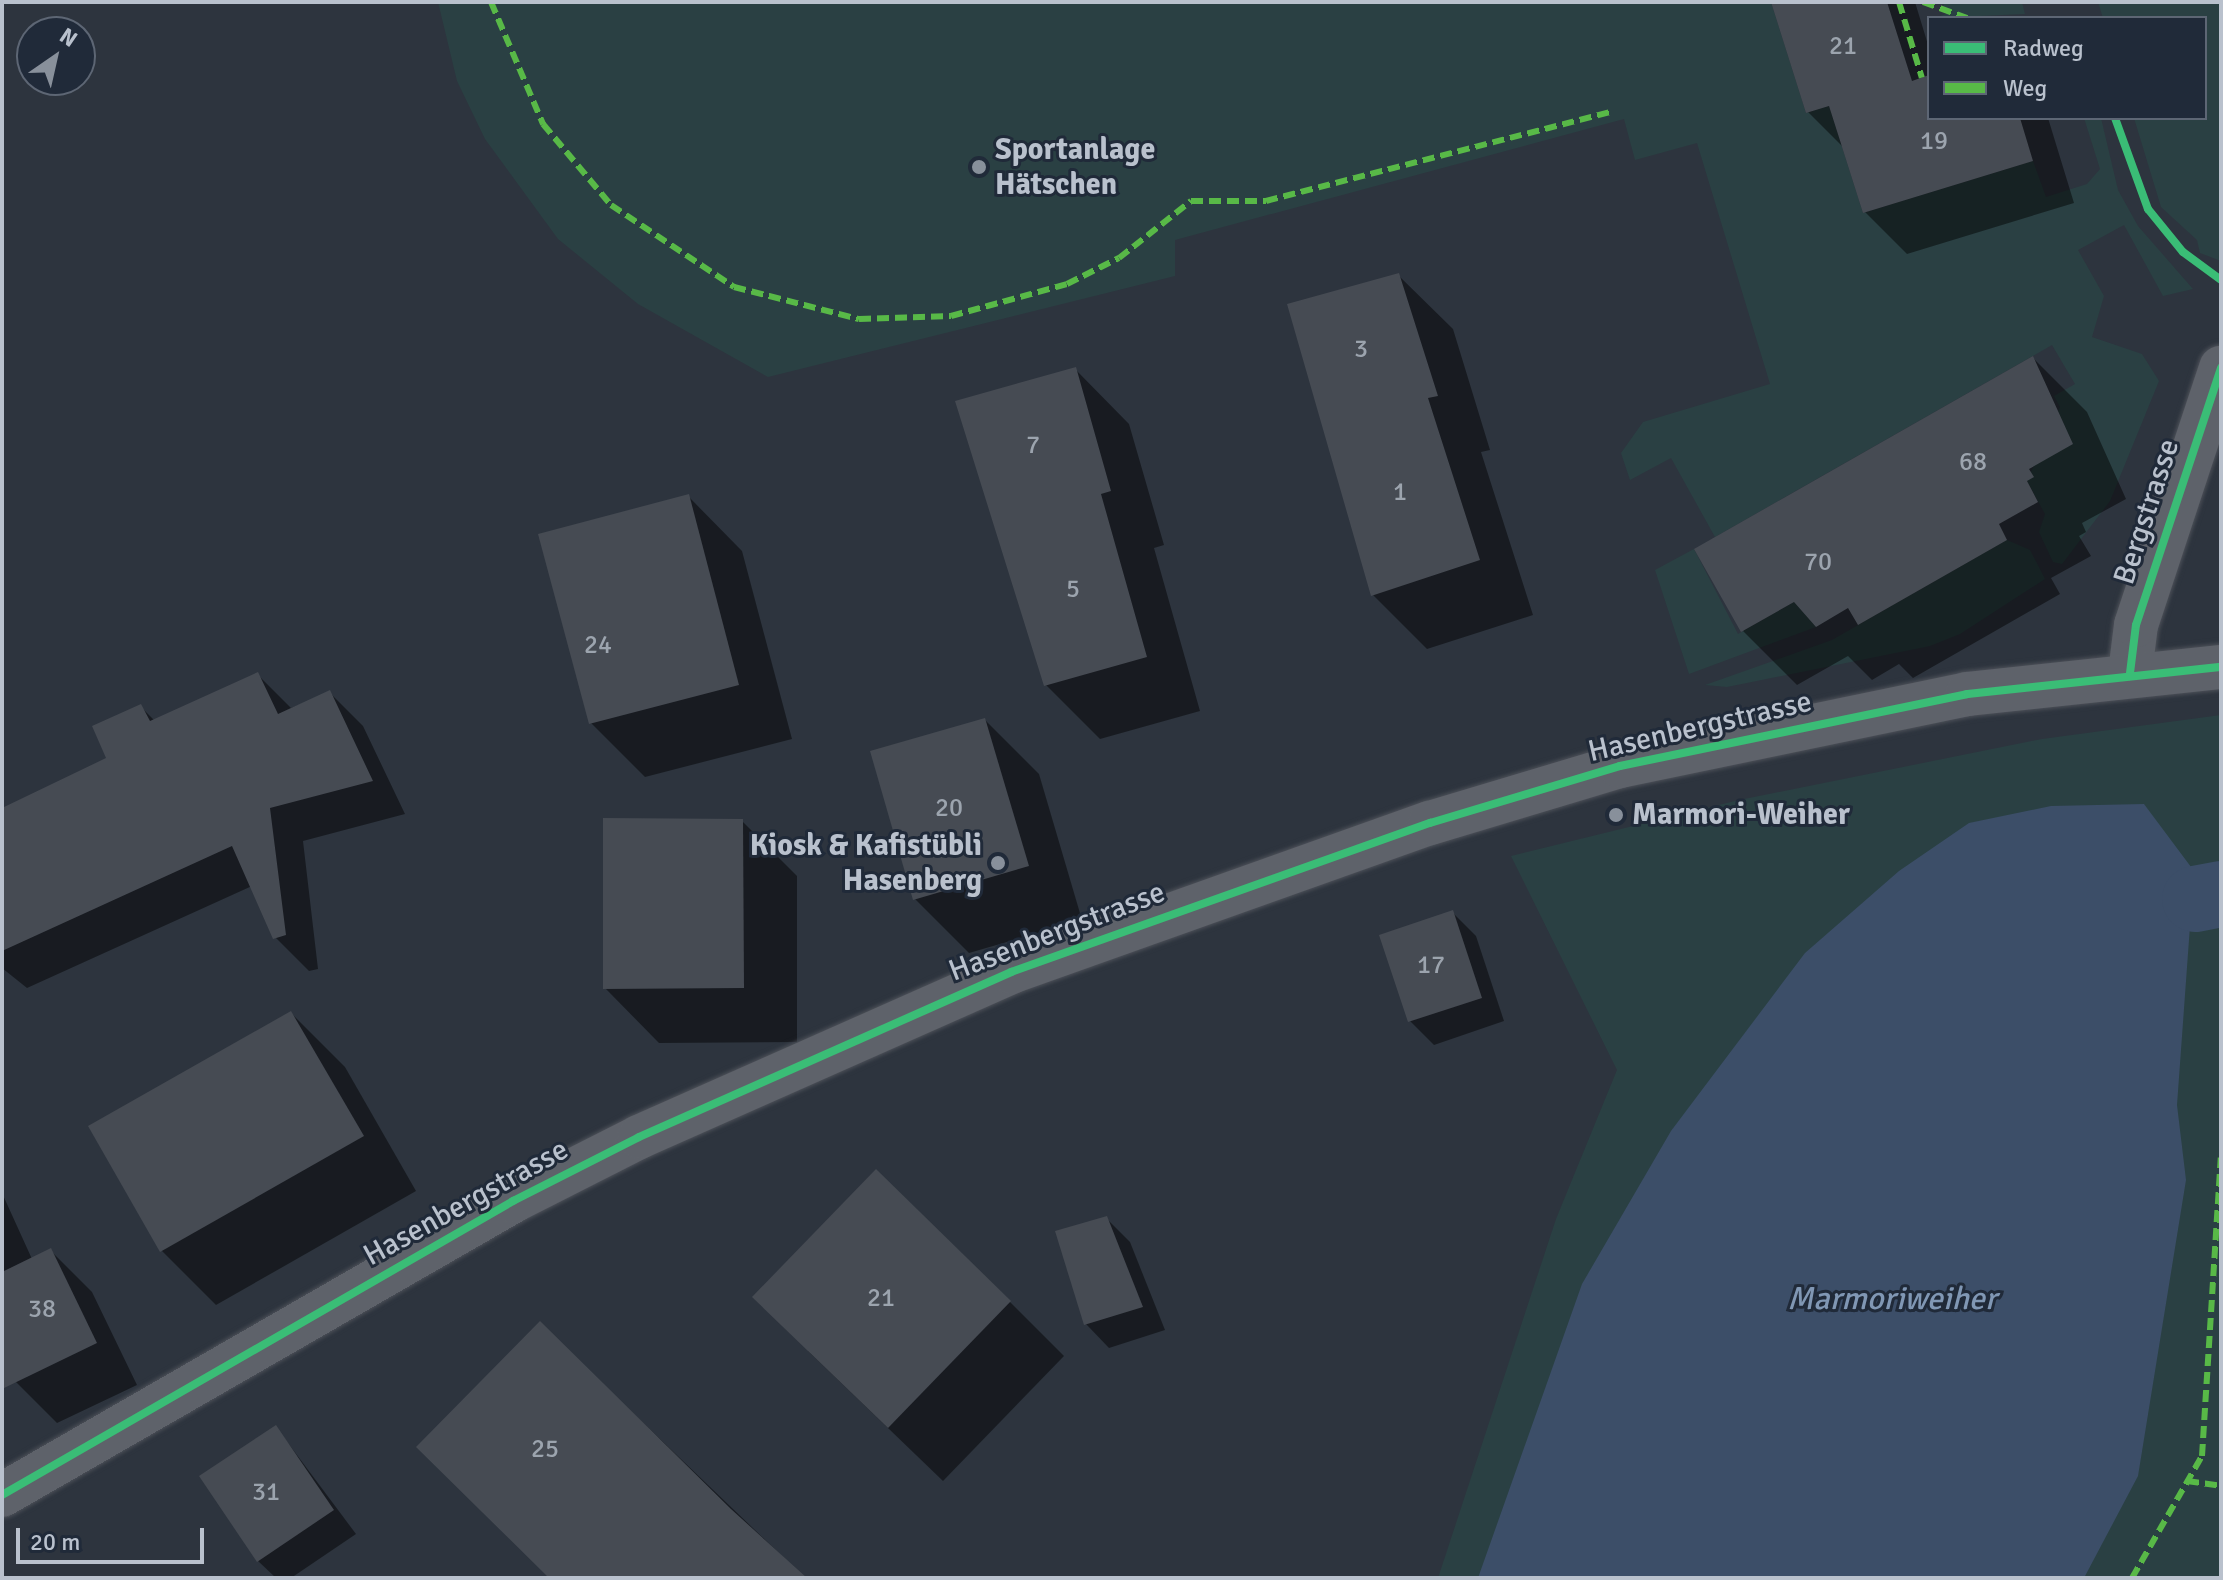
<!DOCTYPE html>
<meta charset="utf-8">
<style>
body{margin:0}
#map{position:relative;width:2223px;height:1580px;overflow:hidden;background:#2d343e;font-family:Signika,sans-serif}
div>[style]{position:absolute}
.green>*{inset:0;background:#2a4043}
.water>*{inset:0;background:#3c4e68}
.shadow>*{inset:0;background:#0007}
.canal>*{height:66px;margin:-33px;padding:0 33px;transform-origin:33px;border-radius:33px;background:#3c4e68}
.building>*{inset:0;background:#464b53}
.roads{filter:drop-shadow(0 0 2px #4c5058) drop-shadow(0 0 2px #4c5058)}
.minor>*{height:44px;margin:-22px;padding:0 22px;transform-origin:22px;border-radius:22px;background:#5e626a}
.tertiary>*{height:44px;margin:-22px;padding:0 22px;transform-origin:22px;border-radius:22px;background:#5e626a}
.quiet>*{height:6px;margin-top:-3px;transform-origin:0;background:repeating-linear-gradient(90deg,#58b947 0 12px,transparent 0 18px)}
.cycleway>*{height:8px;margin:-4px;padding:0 4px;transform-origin:4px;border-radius:4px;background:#3abd76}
.dots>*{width:22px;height:22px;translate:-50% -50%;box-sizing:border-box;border:4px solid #202a39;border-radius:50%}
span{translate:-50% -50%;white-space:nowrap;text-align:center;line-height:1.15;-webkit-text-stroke:6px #202a39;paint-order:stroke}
.number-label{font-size:26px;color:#9ca4ae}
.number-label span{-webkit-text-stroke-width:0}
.poi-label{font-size:30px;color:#b9c1cd;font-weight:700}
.left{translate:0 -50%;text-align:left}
.right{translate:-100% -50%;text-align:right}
.street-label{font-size:30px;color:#b9c1cd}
.water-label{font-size:32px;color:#8097b4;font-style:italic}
.frame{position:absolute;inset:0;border:4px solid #b9c1cd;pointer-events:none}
.legend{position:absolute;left:1927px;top:16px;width:280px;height:104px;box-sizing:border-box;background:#202a39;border:2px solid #5d6674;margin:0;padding:10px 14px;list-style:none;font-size:24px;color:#b9c1cd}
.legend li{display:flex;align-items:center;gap:16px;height:40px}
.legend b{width:40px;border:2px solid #5d6674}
.north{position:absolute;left:16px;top:16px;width:80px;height:80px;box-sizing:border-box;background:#202a39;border:2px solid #5d6674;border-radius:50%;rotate:34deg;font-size:22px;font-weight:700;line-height:32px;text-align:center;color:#b9c1cd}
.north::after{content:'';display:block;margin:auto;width:28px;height:36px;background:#88909b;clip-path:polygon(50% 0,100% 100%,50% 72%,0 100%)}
.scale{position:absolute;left:16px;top:1528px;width:188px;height:36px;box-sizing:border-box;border:4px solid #b9c1cd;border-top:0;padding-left:10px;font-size:24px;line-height:28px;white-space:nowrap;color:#b9c1cd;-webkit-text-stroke:6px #202a39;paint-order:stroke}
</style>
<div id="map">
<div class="green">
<div style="clip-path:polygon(438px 2px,1771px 2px,1806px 113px,1829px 106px,1863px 213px,2033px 161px,2046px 197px,2087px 184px,2100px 169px,2084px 118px,2101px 118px,2118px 190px,2138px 226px,2193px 289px,2163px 296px,2124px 225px,2078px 250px,2104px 296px,2092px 337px,2142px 354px,2159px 381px,2110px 501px,2062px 564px,2053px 562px,2039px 532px,2045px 514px,2027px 481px,2060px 407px,2054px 396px,2075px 384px,2052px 345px,1715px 537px,1671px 458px,1630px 480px,1621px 453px,1643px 422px,1770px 384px,1697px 143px,1635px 160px,1624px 119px,1175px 240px,1175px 276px,768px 377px,638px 304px,558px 239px,485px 139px,457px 81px)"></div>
<div style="clip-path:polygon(1943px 2px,2022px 2px,2025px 14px,1934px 18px,1946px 14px)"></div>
<div style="clip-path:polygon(2098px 2px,2221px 2px,2221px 261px,2200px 253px,2197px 240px,2161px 207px,2134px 118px,2205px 118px,2205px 18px,2103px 18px)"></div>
<div style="clip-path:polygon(2007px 540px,2030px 550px,2045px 579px,1960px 634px,1930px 646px,1727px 687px,1705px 685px,1832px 640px)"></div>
<div style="clip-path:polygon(1694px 549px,1738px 634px,1794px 602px,1816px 627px,1689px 674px,1655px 570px)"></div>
<div style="clip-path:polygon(2221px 715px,2221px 1578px,1438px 1578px,1556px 1219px,1617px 1070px,1511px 856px,1739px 800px,2042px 739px)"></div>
</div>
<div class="water">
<div style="clip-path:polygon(2144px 804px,2194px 871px,2177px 1105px,2186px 1180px,2138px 1476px,2084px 1578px,1478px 1578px,1582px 1284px,1671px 1131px,1805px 953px,1899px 871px,1969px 823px,2051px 806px)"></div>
</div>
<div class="shadow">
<div style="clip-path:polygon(1773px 2px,1915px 2px,1929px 48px,1929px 118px,2048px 118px,2074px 203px,1907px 254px,1865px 212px,1845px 149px,1808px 112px)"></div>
<div style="clip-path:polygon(1398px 275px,1453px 329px,1490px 450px,1481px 452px,1533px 615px,1427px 649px,1373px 595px)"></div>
<div style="clip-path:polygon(2033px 358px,2087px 412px,2126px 499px,2082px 523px,2086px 532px,2079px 536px,2091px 556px,2051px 578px,2060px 594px,1913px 678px,1899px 664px,1872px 680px,1848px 656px,1797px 685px,1743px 631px)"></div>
<div style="clip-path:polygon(1075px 369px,1129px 424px,1164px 545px,1154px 548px,1200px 711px,1100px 739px,1046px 685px)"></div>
<div style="clip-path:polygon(688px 496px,742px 551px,792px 739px,645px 777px,591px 723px)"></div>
<div style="clip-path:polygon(257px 674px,291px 708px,330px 693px,363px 726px,405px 814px,303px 841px,318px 969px,309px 971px,275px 937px,252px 886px,27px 988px,2px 968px,2px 811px,109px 759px,141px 707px,155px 721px)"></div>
<div style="clip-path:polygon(985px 720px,1039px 774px,1082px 920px,969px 953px,915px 899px)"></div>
<div style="clip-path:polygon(742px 821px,797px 876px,797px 1042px,659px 1043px,605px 988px)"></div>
<div style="clip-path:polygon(1453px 913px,1476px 936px,1504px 1021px,1434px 1045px,1410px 1021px,1382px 936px)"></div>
<div style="clip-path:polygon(291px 1013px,345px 1067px,416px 1191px,216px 1305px,162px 1251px,91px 1127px)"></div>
<div style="clip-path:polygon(2px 1193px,32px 1259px,50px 1250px,92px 1292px,137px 1385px,57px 1423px,16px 1382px,2px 1354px)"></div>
<div style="clip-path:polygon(1106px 1218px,1130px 1242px,1165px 1330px,1109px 1348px,1086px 1324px)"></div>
<div style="clip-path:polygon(1010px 1302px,1064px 1356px,943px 1481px,808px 1351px)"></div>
<div style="clip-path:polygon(540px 1324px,805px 1578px,552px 1578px)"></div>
<div style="clip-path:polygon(276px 1427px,356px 1534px,291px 1578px,276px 1578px,258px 1561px)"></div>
</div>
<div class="canal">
<div style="left:2195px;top:899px;width:26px;rotate:-11deg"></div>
</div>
<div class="building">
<div style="clip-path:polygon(1771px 2px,1887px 2px,1912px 81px,1929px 75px,1929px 118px,2020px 118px,2033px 161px,1863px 213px,1829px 106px,1806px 113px)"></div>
<div style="clip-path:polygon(1399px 273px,1438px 396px,1428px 398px,1480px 560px,1371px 596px,1287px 304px)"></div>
<div style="clip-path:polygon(2033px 356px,2073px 444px,2029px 469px,2034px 477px,2027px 481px,2038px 502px,1999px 524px,2007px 540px,1858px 625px,1848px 608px,1816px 627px,1794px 602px,1741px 632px,1694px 549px)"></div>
<div style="clip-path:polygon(1076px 367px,1111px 491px,1101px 494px,1147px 657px,1044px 686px,955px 401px)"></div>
<div style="clip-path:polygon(689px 494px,739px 685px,589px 724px,538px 534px)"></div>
<div style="clip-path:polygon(258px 672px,278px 714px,330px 690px,373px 781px,270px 808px,286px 935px,273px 939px,232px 846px,2px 951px,2px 808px,106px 758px,92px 726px,141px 704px,150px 721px)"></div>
<div style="clip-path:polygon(985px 718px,1029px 866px,913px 900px,870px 751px)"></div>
<div style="clip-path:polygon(603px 818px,743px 819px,744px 988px,603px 989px)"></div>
<div style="clip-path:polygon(1453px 910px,1482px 998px,1408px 1022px,1379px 935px)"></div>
<div style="clip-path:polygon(291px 1011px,364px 1136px,160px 1252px,88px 1126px)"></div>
<div style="clip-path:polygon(876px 1169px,1011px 1301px,888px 1428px,752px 1297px)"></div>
<div style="clip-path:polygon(1107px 1216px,1143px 1307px,1084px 1325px,1055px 1231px)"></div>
<div style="clip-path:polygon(51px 1248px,97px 1343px,2px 1389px,2px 1272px)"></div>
<div style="clip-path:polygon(540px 1321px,731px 1509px,807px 1578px,549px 1578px,416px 1447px)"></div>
<div style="clip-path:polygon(276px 1425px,334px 1510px,257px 1562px,199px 1476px)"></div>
</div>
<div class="roads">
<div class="minor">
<div style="left:2130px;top:673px;width:48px;rotate:-82.9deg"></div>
<div style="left:2136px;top:625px;width:271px;rotate:-71.7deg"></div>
</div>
<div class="tertiary">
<div style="left:2px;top:1495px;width:590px;rotate:-29.91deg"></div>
<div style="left:513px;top:1201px;width:141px;rotate:-26.9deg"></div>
<div style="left:639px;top:1137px;width:407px;rotate:-23.9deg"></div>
<div style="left:1011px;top:972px;width:445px;rotate:-19.6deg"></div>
<div style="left:1430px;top:823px;width:198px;rotate:-16.7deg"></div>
<div style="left:1620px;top:766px;width:354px;rotate:-11.7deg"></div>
<div style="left:1967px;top:694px;width:255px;rotate:-6.1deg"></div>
</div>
</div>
<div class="quiet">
<div style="left:491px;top:2px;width:133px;rotate:66.9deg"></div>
<div style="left:543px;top:124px;width:106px;rotate:50deg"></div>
<div style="left:611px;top:205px;width:148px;rotate:33.7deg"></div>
<div style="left:734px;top:287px;width:129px;rotate:14.4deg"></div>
<div style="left:859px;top:319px;width:92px;rotate:-1.9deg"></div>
<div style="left:951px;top:316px;width:120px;rotate:-15.4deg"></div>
<div style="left:1067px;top:284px;width:58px;rotate:-26.6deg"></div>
<div style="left:1119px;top:258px;width:92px;rotate:-38.4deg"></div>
<div style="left:1191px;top:201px;width:75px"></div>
<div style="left:1266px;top:201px;width:358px;rotate:-14.5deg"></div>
<div style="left:1899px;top:2px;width:79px;rotate:73.2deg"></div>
<div style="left:1923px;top:2px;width:47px;rotate:20deg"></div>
<div style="left:2187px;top:1481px;width:34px;rotate:8deg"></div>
<div style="left:2132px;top:1578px;width:141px;rotate:-60.2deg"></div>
<div style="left:2202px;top:1456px;width:299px;rotate:-86.4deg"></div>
</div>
<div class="cycleway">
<div style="left:2115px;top:118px;width:97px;rotate:70.1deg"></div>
<div style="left:2148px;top:209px;width:55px;rotate:50.9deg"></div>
<div style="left:2183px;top:252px;width:47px;rotate:36.4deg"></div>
<div style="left:2130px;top:673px;width:48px;rotate:-82.9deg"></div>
<div style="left:2136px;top:625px;width:271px;rotate:-71.7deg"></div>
<div style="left:2px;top:1495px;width:590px;rotate:-29.91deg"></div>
<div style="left:513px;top:1201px;width:141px;rotate:-26.9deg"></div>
<div style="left:639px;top:1137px;width:407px;rotate:-23.9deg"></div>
<div style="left:1011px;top:972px;width:445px;rotate:-19.6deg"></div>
<div style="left:1430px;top:823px;width:198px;rotate:-16.7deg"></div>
<div style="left:1620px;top:766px;width:354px;rotate:-11.7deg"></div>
<div style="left:1967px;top:694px;width:255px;rotate:-6.1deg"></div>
</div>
<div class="dots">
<div style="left:979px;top:167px;background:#88909b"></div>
<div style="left:1616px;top:815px;background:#88909b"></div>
<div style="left:998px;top:863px;background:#88909b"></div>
</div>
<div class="number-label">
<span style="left:1843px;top:47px">21</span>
<span style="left:1934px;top:142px">19</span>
<span style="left:1361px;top:350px">3</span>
<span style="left:1033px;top:446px">7</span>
<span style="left:1973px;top:463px">68</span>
<span style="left:1400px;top:493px">1</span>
<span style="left:1818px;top:563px">70</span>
<span style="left:1073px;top:590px">5</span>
<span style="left:598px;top:646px">24</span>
<span style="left:949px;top:809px">20</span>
<span style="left:1431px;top:966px">17</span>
<span style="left:881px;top:1299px">21</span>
<span style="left:42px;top:1310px">38</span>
<span style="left:545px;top:1450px">25</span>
<span style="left:266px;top:1493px">31</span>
</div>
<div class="poi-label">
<span class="left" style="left:995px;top:167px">Sportanlage<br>Hätschen</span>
<span class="left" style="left:1632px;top:815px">Marmori-Weiher</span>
<span class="right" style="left:982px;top:863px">Kiosk &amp; Kafistübli<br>Hasenberg</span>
</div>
<div class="street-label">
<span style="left:2147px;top:512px;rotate:-72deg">Bergstrasse</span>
<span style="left:1700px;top:727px;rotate:-13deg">Hasenbergstrasse</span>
<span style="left:1057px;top:932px;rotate:-21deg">Hasenbergstrasse</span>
<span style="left:466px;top:1203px;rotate:-29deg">Hasenbergstrasse</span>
</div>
<div class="water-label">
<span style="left:1892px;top:1299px">Marmoriweiher</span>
</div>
<div class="frame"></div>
<ul class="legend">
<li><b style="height:10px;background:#3abd76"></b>Radweg</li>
<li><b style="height:10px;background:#58b947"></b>Weg</li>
</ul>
<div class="north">N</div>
<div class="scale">20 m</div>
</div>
